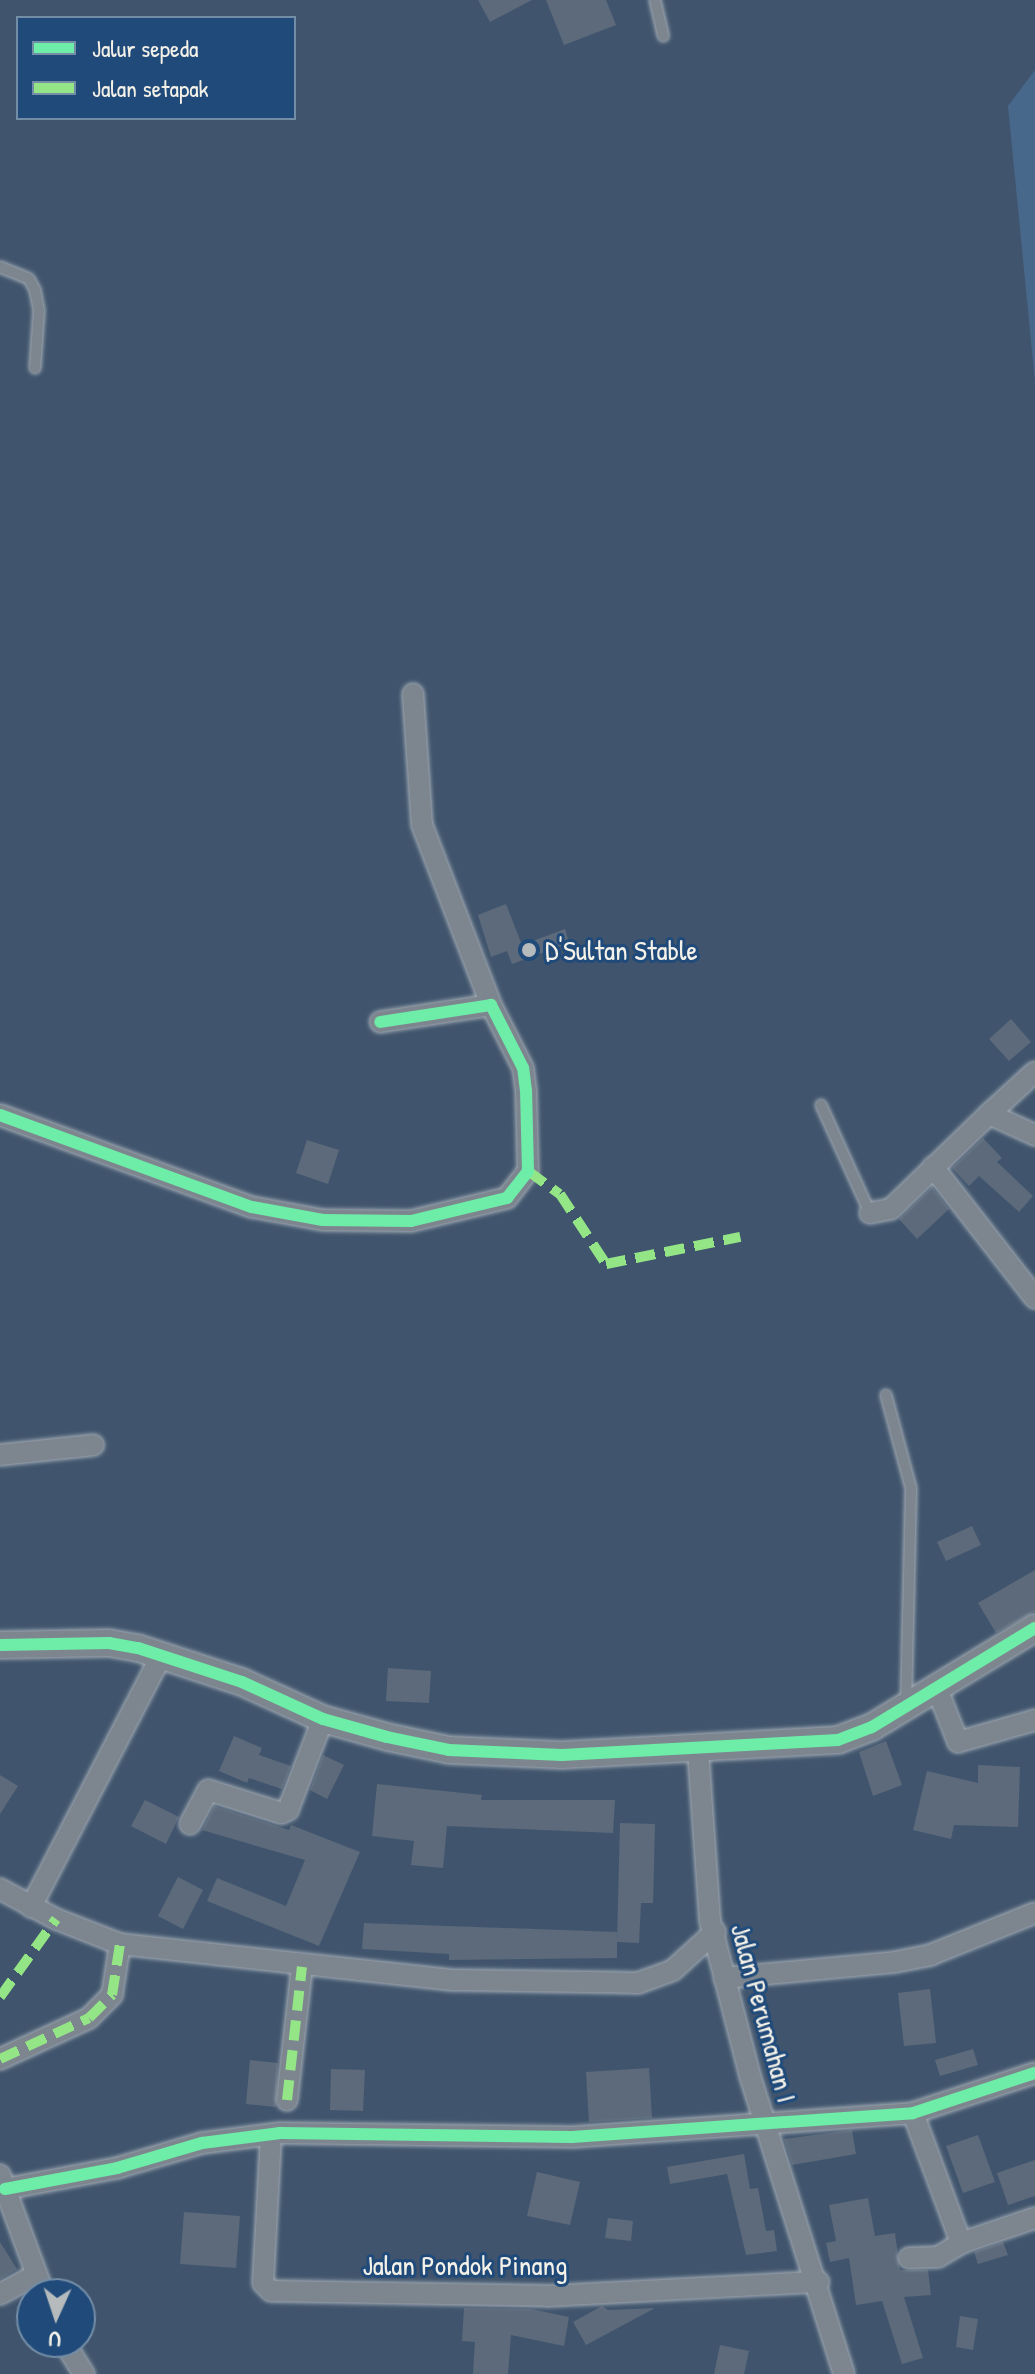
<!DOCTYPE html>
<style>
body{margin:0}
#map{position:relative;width:1035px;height:2374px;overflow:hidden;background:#40556d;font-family:"Patrick Hand",sans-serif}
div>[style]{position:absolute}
.green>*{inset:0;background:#48688b}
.building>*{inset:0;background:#5c6a7b}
.roads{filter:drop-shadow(0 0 2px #a1aab3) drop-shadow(0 0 2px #a1aab3)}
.service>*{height:10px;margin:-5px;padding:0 5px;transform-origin:5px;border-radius:5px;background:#7d868f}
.minor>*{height:20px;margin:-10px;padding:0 10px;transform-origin:10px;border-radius:10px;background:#7d868f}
.tertiary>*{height:26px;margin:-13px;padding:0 13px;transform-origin:13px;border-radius:13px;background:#7d868f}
.quiet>*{height:10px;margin-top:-5px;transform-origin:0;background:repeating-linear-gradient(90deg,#94e586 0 20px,transparent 0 30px)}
.cycleway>*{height:12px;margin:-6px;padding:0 6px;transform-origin:6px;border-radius:6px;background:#6deda7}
.dots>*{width:22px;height:22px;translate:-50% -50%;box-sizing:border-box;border:4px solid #1f4a7a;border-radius:50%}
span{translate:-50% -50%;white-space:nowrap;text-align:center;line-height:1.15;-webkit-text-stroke:6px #1f4a7a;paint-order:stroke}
.poi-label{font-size:28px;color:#f4f1e8}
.left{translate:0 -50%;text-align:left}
.street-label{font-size:28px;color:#f4f1e8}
.legend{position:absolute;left:16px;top:16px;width:280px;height:104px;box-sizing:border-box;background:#1f4a7a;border:2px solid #748da6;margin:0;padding:10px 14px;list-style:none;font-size:24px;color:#f4f1e8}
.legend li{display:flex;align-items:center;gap:16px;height:40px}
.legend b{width:40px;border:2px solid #748da6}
.north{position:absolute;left:16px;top:2278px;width:80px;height:80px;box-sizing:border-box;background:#1f4a7a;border:2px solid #748da6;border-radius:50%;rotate:183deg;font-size:22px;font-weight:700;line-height:32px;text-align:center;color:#f4f1e8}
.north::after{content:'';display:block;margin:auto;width:28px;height:36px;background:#b5babd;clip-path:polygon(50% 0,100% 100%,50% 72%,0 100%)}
</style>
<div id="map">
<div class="green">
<div style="clip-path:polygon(1035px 70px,1035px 382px,1008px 106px)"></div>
</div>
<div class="building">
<div style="clip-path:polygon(478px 0,532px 0,490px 22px)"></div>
<div style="clip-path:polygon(546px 0,606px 0,616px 25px,564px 45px)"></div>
<div style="clip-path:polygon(506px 904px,522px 945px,565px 929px,569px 943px,512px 964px,507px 951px,491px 957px,478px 915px)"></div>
<div style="clip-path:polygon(1011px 1019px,1031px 1042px,1009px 1061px,989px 1039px)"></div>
<div style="clip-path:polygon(983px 1138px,1002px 1158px,997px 1162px,1033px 1196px,1019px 1212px,979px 1176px,969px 1186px,952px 1168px)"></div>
<div style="clip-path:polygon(307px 1140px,339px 1150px,328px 1184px,296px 1173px)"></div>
<div style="clip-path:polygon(932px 1187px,949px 1209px,917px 1239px,899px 1219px)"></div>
<div style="clip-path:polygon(972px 1526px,981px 1545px,946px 1561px,937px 1542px)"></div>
<div style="clip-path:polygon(1035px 1570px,1035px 1612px,996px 1633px,978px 1603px)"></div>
<div style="clip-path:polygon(388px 1668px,431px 1671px,429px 1703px,386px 1701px)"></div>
<div style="clip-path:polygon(234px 1736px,262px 1748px,259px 1755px,291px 1766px,282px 1789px,249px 1778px,247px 1783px,219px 1771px)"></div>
<div style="clip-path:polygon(886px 1741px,902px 1785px,873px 1796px,859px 1752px)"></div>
<div style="clip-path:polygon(323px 1755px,344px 1765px,327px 1799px,310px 1790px)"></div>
<div style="clip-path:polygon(978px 1765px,1020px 1767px,1018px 1827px,954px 1825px,951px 1839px,913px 1830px,927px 1771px,978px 1783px)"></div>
<div style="clip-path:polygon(0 1775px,18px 1786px,0 1814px)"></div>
<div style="clip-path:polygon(377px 1784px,482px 1795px,481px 1800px,615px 1800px,613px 1833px,447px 1826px,443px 1868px,411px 1865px,414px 1841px,372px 1836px)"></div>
<div style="clip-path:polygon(145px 1800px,179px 1817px,166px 1844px,131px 1826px)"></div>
<div style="clip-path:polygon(214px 1806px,289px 1830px,291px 1825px,360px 1852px,319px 1946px,207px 1901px,217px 1878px,286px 1906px,305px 1860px,202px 1830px)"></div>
<div style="clip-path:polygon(620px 1823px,655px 1824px,653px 1903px,641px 1903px,639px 1943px,617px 1942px)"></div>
<div style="clip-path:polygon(178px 1877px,203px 1890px,183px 1929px,158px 1916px)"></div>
<div style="clip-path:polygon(364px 1923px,617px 1932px,617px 1958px,449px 1960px,449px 1954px,362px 1949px)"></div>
<div style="clip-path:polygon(930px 1989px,936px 2043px,904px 2046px,898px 1993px)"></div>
<div style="clip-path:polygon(973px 2049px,978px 2065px,940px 2076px,935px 2060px)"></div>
<div style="clip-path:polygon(250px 2060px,278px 2063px,276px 2107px,246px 2104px)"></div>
<div style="clip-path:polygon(649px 2068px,652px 2118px,589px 2122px,586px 2072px)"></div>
<div style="clip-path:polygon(331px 2069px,365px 2070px,363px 2111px,330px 2110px)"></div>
<div style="clip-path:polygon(852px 2130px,856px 2154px,792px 2165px,784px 2139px)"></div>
<div style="clip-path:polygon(978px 2135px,995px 2182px,963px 2193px,946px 2146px)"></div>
<div style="clip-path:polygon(744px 2154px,750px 2189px,758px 2188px,766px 2231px,774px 2230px,777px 2251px,746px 2255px,727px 2174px,670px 2184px,667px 2167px)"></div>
<div style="clip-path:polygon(1035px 2160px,1035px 2196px,1008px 2205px,997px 2173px)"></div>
<div style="clip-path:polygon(537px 2172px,580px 2182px,570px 2225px,527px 2216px)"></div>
<div style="clip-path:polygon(868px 2198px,875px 2236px,895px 2233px,900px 2270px,928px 2270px,931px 2295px,904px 2297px,923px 2358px,902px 2364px,882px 2301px,856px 2305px,849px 2258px,830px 2262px,826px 2243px,836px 2241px,829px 2205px)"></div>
<div style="clip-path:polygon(184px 2212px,240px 2216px,236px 2268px,180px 2264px)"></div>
<div style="clip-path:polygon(608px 2218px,633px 2221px,631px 2241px,605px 2238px)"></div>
<div style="clip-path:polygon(0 2242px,17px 2269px,0 2279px)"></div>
<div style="clip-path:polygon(1003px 2242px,1008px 2255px,978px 2264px,974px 2252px)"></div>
<div style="clip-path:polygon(602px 2306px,608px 2310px,655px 2308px,586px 2345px,573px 2322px)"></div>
<div style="clip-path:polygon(464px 2308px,531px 2309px,569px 2317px,564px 2346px,511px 2335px,508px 2374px,473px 2374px,475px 2342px,462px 2341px)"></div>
<div style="clip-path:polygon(960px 2316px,978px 2319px,973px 2350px,956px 2347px)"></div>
<div style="clip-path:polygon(720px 2345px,749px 2351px,744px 2374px,714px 2374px)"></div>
</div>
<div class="roads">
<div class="service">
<div style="left:655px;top:0;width:37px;rotate:77deg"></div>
<div style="left:0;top:267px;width:31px;rotate:22deg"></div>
<div style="left:29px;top:279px;width:13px;rotate:61deg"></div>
<div style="left:35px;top:290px;width:20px;rotate:79deg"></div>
<div style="left:39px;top:310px;width:58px;rotate:93.9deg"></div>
<div style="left:821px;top:1105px;width:119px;rotate:65.6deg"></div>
<div style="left:886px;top:1395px;width:96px;rotate:75deg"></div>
<div style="left:911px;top:1488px;width:216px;rotate:91.3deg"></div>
</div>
<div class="minor">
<div style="left:413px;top:694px;width:131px;rotate:86.1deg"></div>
<div style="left:422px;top:825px;width:193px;rotate:69deg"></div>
<div style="left:989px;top:1114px;width:62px;rotate:-42.4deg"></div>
<div style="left:0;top:1115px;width:268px;rotate:20.1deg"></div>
<div style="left:252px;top:1207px;width:72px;rotate:10.4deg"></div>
<div style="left:323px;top:1220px;width:88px;rotate:0.7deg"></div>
<div style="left:411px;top:1221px;width:99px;rotate:-13.5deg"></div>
<div style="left:507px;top:1198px;width:34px;rotate:-52deg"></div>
<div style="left:528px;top:1171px;width:80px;rotate:-91.4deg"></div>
<div style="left:526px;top:1091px;width:23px;rotate:-97deg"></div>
<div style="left:523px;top:1068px;width:71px;rotate:-116.9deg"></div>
<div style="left:491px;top:1005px;width:112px;rotate:171.3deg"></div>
<div style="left:933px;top:1167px;width:166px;rotate:52.1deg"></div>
<div style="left:870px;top:1213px;width:21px;rotate:-11deg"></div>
<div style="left:891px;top:1209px;width:136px;rotate:-44.1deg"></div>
<div style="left:989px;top:1114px;width:51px;rotate:24.5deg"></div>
<div style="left:0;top:1455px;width:94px;rotate:-6.1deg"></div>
<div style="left:936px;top:1686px;width:60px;rotate:68.6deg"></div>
<div style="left:958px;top:1742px;width:80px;rotate:-15.9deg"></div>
<div style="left:698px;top:1750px;width:171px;rotate:86deg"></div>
<div style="left:710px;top:1921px;width:160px;rotate:75.5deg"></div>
<div style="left:750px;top:2076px;width:312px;rotate:72.5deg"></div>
<div style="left:190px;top:1824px;width:38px;rotate:-62deg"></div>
<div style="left:208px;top:1790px;width:77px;rotate:17.5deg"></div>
<div style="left:281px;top:1813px;width:8px;rotate:-23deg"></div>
<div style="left:288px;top:1810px;width:97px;rotate:-69deg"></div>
<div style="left:0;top:1889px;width:64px;rotate:28.2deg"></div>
<div style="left:56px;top:1919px;width:69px;rotate:21.3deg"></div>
<div style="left:120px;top:1944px;width:336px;rotate:6.2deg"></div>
<div style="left:454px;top:1980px;width:184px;rotate:0.9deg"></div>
<div style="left:638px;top:1983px;width:37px;rotate:-20deg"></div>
<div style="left:673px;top:1970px;width:57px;rotate:-42.1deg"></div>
<div style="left:31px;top:1907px;width:285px;rotate:-62.6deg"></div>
<div style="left:724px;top:1978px;width:172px;rotate:-5.3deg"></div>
<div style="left:895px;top:1962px;width:36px;rotate:-11deg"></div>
<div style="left:930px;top:1955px;width:113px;rotate:-21.8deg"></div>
<div style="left:0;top:2059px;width:98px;rotate:-24.7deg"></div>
<div style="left:89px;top:2018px;width:33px;rotate:-45deg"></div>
<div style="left:112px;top:1995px;width:52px;rotate:-81.1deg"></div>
<div style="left:287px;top:2100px;width:134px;rotate:-83.6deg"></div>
<div style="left:913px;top:2113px;width:139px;rotate:69.7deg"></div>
<div style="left:961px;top:2243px;width:78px;rotate:-18.7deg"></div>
<div style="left:271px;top:2135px;width:148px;rotate:93.1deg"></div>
<div style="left:263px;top:2283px;width:11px;rotate:45deg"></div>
<div style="left:271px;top:2291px;width:277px;rotate:1deg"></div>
<div style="left:548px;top:2296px;width:271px;rotate:-3deg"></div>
<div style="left:0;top:2175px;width:127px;rotate:69.7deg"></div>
<div style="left:5px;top:2189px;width:114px;rotate:-10.6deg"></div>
<div style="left:117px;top:2168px;width:89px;rotate:-16.4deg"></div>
<div style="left:202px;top:2143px;width:79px;rotate:-7.3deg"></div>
<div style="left:280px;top:2133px;width:292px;rotate:0.8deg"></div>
<div style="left:572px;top:2137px;width:342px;rotate:-4deg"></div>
<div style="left:913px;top:2113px;width:128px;rotate:-18.2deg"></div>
<div style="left:909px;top:2258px;width:29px;rotate:-2deg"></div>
<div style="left:938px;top:2257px;width:27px;rotate:-31deg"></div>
<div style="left:0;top:2294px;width:41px;rotate:-27.8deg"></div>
<div style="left:64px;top:2342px;width:38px;rotate:58deg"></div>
</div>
<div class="tertiary">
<div style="left:0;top:1645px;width:109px;rotate:-1.1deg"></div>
<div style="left:109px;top:1643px;width:29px;rotate:10deg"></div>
<div style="left:138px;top:1648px;width:109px;rotate:18.1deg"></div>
<div style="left:242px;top:1682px;width:89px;rotate:24.6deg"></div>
<div style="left:323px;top:1719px;width:66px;rotate:15.7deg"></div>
<div style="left:387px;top:1737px;width:63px;rotate:11.8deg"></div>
<div style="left:449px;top:1750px;width:113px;rotate:2.5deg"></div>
<div style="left:562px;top:1755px;width:276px;rotate:-3.1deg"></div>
<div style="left:838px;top:1740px;width:36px;rotate:-21deg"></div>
<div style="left:872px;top:1727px;width:191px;rotate:-31.3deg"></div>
</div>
</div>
<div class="quiet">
<div style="left:528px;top:1171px;width:39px;rotate:36deg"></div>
<div style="left:560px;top:1194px;width:84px;rotate:56.7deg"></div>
<div style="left:606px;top:1264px;width:137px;rotate:-11.4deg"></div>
<div style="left:0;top:1997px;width:96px;rotate:-54.3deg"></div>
<div style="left:0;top:2059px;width:98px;rotate:-24.7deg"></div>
<div style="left:89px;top:2018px;width:33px;rotate:-45deg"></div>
<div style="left:112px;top:1995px;width:52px;rotate:-81.1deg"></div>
<div style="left:287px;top:2100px;width:134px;rotate:-83.6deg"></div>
</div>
<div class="cycleway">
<div style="left:0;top:1115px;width:268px;rotate:20.1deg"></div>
<div style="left:252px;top:1207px;width:72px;rotate:10.4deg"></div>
<div style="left:323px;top:1220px;width:88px;rotate:0.7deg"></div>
<div style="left:411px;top:1221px;width:99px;rotate:-13.5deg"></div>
<div style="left:507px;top:1198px;width:34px;rotate:-52deg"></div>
<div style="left:528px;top:1171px;width:80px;rotate:-91.4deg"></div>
<div style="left:526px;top:1091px;width:23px;rotate:-97deg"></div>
<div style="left:523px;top:1068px;width:71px;rotate:-116.9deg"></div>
<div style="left:491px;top:1005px;width:112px;rotate:171.3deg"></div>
<div style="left:0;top:1645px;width:109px;rotate:-1.1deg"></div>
<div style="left:109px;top:1643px;width:29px;rotate:10deg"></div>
<div style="left:138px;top:1648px;width:109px;rotate:18.1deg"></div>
<div style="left:242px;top:1682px;width:89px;rotate:24.6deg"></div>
<div style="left:323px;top:1719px;width:66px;rotate:15.7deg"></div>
<div style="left:387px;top:1737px;width:63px;rotate:11.8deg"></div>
<div style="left:449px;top:1750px;width:113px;rotate:2.5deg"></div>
<div style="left:562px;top:1755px;width:276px;rotate:-3.1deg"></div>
<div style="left:838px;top:1740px;width:36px;rotate:-21deg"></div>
<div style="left:872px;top:1727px;width:191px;rotate:-31.3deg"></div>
<div style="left:5px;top:2189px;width:114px;rotate:-10.6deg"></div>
<div style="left:117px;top:2168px;width:89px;rotate:-16.4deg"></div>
<div style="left:202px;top:2143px;width:79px;rotate:-7.3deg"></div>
<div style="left:280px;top:2133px;width:292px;rotate:0.8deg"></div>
<div style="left:572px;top:2137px;width:342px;rotate:-4deg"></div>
<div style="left:913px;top:2113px;width:128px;rotate:-18.2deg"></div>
</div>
<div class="dots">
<div style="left:529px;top:950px;background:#b5babd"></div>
</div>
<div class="poi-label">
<span class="left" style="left:545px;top:950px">D'Sultan Stable</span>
</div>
<div class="street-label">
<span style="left:764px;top:2013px;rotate:75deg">Jalan Perumahan I</span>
<span style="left:465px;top:2265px">Jalan Pondok Pinang</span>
</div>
<ul class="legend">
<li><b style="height:10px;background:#6deda7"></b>Jalur sepeda</li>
<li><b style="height:10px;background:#94e586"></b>Jalan setapak</li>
</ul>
<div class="north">U</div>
</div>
